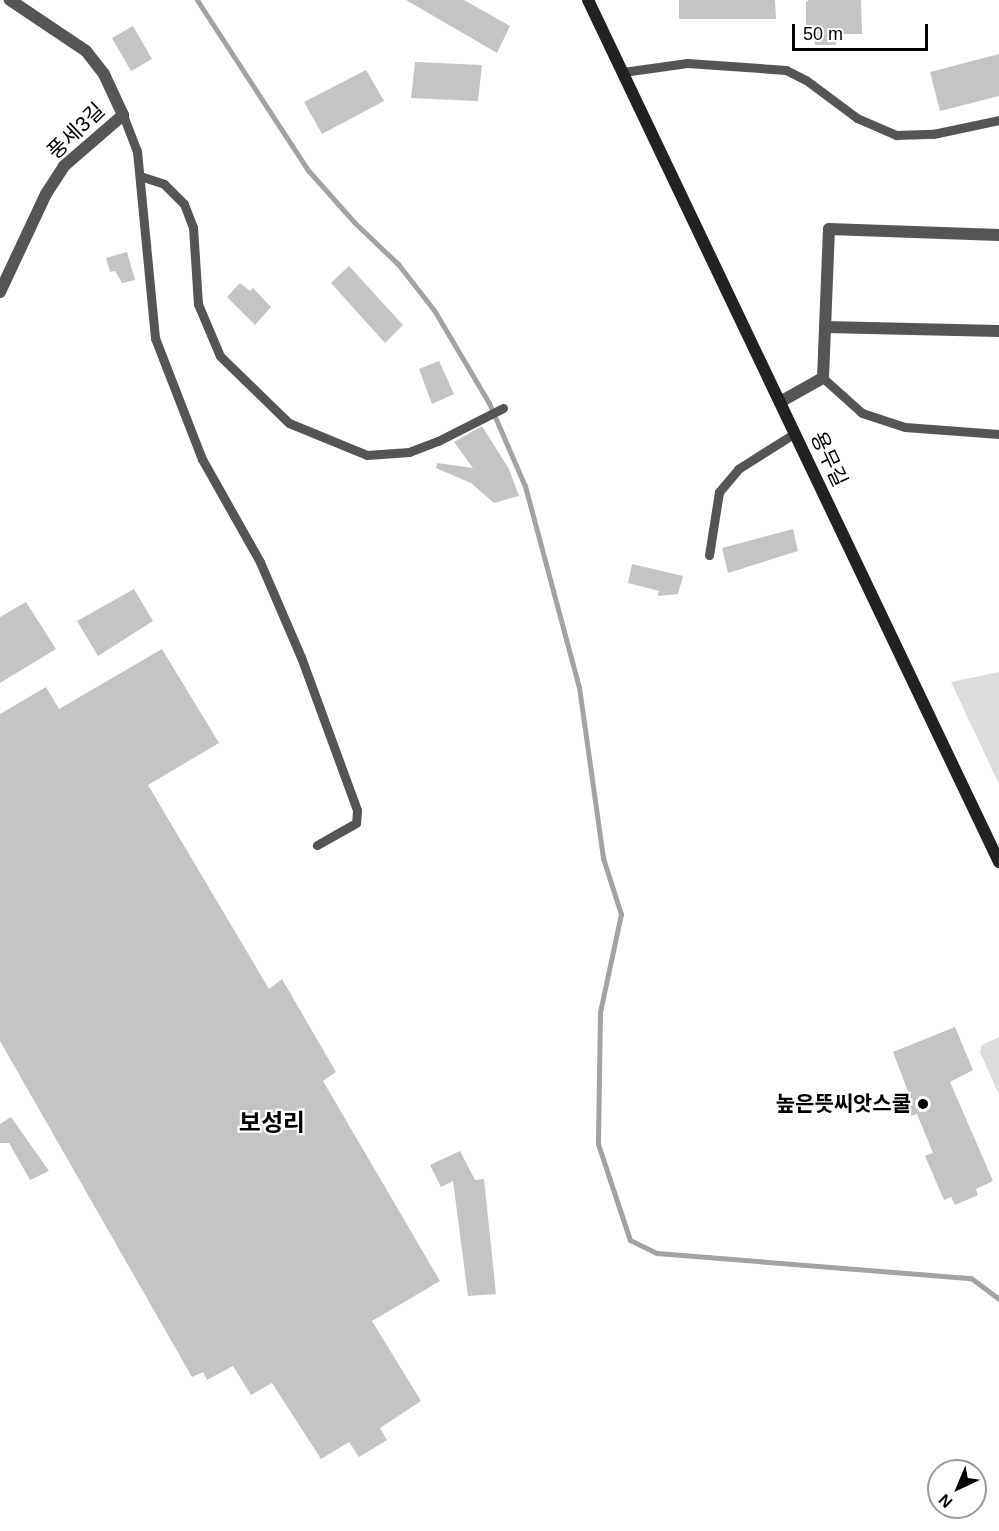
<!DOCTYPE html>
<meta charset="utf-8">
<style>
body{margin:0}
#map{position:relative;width:999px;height:1531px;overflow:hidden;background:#fff;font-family:Helvetica,"Noto Sans KR",sans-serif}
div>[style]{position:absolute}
.green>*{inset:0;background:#dcdcdc}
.stream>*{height:5px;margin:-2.5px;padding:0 2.5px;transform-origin:2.5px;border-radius:2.5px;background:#a3a3a3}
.building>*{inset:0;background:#c4c4c4}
.lane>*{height:9px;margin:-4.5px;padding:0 4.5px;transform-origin:4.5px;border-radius:4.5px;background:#555}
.street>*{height:12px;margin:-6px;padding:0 6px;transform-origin:6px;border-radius:6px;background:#555}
.secondary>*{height:12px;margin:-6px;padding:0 6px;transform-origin:6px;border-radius:6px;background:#222}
.dots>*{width:16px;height:16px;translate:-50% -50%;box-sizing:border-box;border:3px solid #fff;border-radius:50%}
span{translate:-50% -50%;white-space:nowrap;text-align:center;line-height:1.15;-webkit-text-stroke:4.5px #fff;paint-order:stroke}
.street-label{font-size:21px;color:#000}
.poi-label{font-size:21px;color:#000;font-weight:700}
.right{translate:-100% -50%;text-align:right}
.quarter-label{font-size:24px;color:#000;font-weight:700}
.north{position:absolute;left:927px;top:1459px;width:60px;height:60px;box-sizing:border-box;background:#fff;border:2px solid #999;border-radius:50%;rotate:224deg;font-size:16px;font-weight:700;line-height:24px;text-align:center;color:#000}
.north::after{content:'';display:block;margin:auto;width:21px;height:27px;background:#000;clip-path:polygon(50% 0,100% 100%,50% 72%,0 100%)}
.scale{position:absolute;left:792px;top:24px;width:136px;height:27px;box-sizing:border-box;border:3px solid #000;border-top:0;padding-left:8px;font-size:18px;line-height:21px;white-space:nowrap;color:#000;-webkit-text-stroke:4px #fff;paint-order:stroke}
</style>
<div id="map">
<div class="green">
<div style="clip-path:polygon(999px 672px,999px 784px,951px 682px)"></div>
<div style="clip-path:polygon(999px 1037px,999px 1095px,980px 1052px,982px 1045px)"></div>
</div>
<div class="stream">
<div style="left:197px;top:0;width:202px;rotate:56.9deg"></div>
<div style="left:307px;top:169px;width:71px;rotate:48.4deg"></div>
<div style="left:354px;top:222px;width:61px;rotate:43.7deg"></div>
<div style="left:398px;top:264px;width:58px;rotate:52deg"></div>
<div style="left:434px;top:310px;width:108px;rotate:59.4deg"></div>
<div style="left:489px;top:403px;width:90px;rotate:66.6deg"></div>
<div style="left:525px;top:486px;width:208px;rotate:75deg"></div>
<div style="left:579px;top:687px;width:173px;rotate:82deg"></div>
<div style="left:603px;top:858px;width:59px;rotate:72.2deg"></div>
<div style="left:621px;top:914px;width:100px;rotate:102.1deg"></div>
<div style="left:600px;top:1012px;width:132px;rotate:90.9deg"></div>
<div style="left:598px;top:1144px;width:101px;rotate:71.6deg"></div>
<div style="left:630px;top:1240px;width:30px;rotate:26deg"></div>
<div style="left:657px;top:1253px;width:315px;rotate:4.6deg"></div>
<div style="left:971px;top:1278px;width:35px;rotate:37deg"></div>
</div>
<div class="building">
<div style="clip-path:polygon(406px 0,464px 0,510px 26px,497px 53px)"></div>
<div style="clip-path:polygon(679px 0,775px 0,776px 19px,679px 19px)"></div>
<div style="clip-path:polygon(809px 0,861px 0,862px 34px,836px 34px,836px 45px,815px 45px,815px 27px,806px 27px,806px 2px)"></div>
<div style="clip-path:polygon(133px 26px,152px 59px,131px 71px,112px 38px)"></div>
<div style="clip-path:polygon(999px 54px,999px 96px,940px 111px,930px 72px)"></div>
<div style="clip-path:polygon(415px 62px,482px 65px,478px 101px,411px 98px)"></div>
<div style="clip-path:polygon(366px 70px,384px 101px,322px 134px,304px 102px)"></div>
<div style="clip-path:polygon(127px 252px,135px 280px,122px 283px,115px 271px,110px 272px,106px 258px)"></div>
<div style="clip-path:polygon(349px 266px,403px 325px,385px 343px,331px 283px)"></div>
<div style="clip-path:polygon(240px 283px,250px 291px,253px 288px,271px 307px,255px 325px,227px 297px)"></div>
<div style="clip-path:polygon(439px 361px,454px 394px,432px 404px,419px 369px)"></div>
<div style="clip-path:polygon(482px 426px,509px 469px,519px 496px,494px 503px,471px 483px,436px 468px,437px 463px,473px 468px,454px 442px)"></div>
<div style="clip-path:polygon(793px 529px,798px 551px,728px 573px,722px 548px)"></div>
<div style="clip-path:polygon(632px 564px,683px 576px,678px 594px,658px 596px,659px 591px,628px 583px)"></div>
<div style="clip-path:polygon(134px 589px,153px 621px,98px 656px,77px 621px)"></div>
<div style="clip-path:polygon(26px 602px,56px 649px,0 683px,0 617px)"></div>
<div style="clip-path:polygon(162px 649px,219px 743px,148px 785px,269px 989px,282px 979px,336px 1072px,323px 1081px,440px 1281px,372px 1321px,421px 1401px,380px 1428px,387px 1440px,359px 1457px,349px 1442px,321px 1459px,272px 1383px,251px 1395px,233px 1366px,207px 1380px,203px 1372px,192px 1377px,0 1041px,0 714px,46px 687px,59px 709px)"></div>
<div style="clip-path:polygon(955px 1027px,973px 1070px,950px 1082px,993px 1181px,976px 1189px,978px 1195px,955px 1205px,951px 1197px,944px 1200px,925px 1156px,933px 1153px,917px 1114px,911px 1116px,903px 1096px,909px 1094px,893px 1052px)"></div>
<div style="clip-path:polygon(11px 1117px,49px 1171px,30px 1180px,9px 1143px,0 1143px,0 1124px)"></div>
<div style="clip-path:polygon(460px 1151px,475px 1180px,484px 1179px,496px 1294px,468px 1296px,453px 1181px,441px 1187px,430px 1165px)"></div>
</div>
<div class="lane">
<div style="left:623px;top:72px;width:65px;rotate:-8deg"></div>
<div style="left:687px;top:63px;width:99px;rotate:4deg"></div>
<div style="left:786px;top:70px;width:22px;rotate:27deg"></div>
<div style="left:806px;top:80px;width:64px;rotate:36.7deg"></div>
<div style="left:857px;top:118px;width:43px;rotate:23.6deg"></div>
<div style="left:896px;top:135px;width:37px;rotate:-2deg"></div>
<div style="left:933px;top:134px;width:67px;rotate:-12deg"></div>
<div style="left:123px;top:115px;width:39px;rotate:69deg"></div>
<div style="left:137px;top:151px;width:188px;rotate:84.5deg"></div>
<div style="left:155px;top:338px;width:130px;rotate:68.8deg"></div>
<div style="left:202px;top:459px;width:118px;rotate:60.6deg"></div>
<div style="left:260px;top:562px;width:103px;rotate:66.7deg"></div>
<div style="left:301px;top:657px;width:163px;rotate:69.9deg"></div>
<div style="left:357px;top:810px;width:13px;rotate:94deg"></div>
<div style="left:356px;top:823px;width:45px;rotate:150.6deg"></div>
<div style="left:140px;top:176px;width:25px;rotate:18deg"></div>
<div style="left:164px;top:184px;width:28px;rotate:45deg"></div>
<div style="left:184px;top:204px;width:25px;rotate:69deg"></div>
<div style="left:193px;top:227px;width:77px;rotate:86.3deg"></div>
<div style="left:198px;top:304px;width:56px;rotate:67.1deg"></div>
<div style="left:220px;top:356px;width:96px;rotate:44.2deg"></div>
<div style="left:289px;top:423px;width:84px;rotate:22.3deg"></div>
<div style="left:367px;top:455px;width:42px;rotate:-4.1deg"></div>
<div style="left:409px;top:452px;width:31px;rotate:-21deg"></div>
<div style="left:438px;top:441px;width:73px;rotate:-26.9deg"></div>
<div style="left:823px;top:378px;width:52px;rotate:41.9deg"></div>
<div style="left:862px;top:413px;width:45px;rotate:18deg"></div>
<div style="left:905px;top:427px;width:94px;rotate:4.3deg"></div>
<div style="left:709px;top:555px;width:64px;rotate:-81deg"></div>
<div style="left:719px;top:492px;width:30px;rotate:-50deg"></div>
<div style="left:738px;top:469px;width:67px;rotate:-32.3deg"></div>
</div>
<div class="street">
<div style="left:0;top:292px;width:108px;rotate:-64.9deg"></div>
<div style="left:46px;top:194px;width:33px;rotate:-57deg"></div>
<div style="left:64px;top:166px;width:78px;rotate:-40.8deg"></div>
<div style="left:123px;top:115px;width:45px;rotate:-114.9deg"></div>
<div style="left:104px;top:74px;width:29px;rotate:-128deg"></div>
<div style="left:86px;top:51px;width:92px;rotate:-146.1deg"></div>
<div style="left:825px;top:327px;width:174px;rotate:1.3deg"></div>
<div style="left:780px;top:402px;width:49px;rotate:-29.2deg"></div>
<div style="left:823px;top:378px;width:149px;rotate:-87.7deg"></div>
<div style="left:829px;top:229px;width:170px;rotate:2deg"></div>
</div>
<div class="secondary">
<div style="left:588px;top:0;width:955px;rotate:64.51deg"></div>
</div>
<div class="dots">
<div style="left:923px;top:1104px;background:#000"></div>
</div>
<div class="street-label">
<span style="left:76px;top:131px;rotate:-44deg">풍세3길</span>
<span style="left:829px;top:459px;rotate:65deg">용무길</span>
</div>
<div class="poi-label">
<span class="right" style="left:911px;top:1104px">높은뜻씨앗스쿨</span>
</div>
<div class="quarter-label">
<span style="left:272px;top:1123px">보성리</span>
</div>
<div class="north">N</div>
<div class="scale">50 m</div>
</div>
